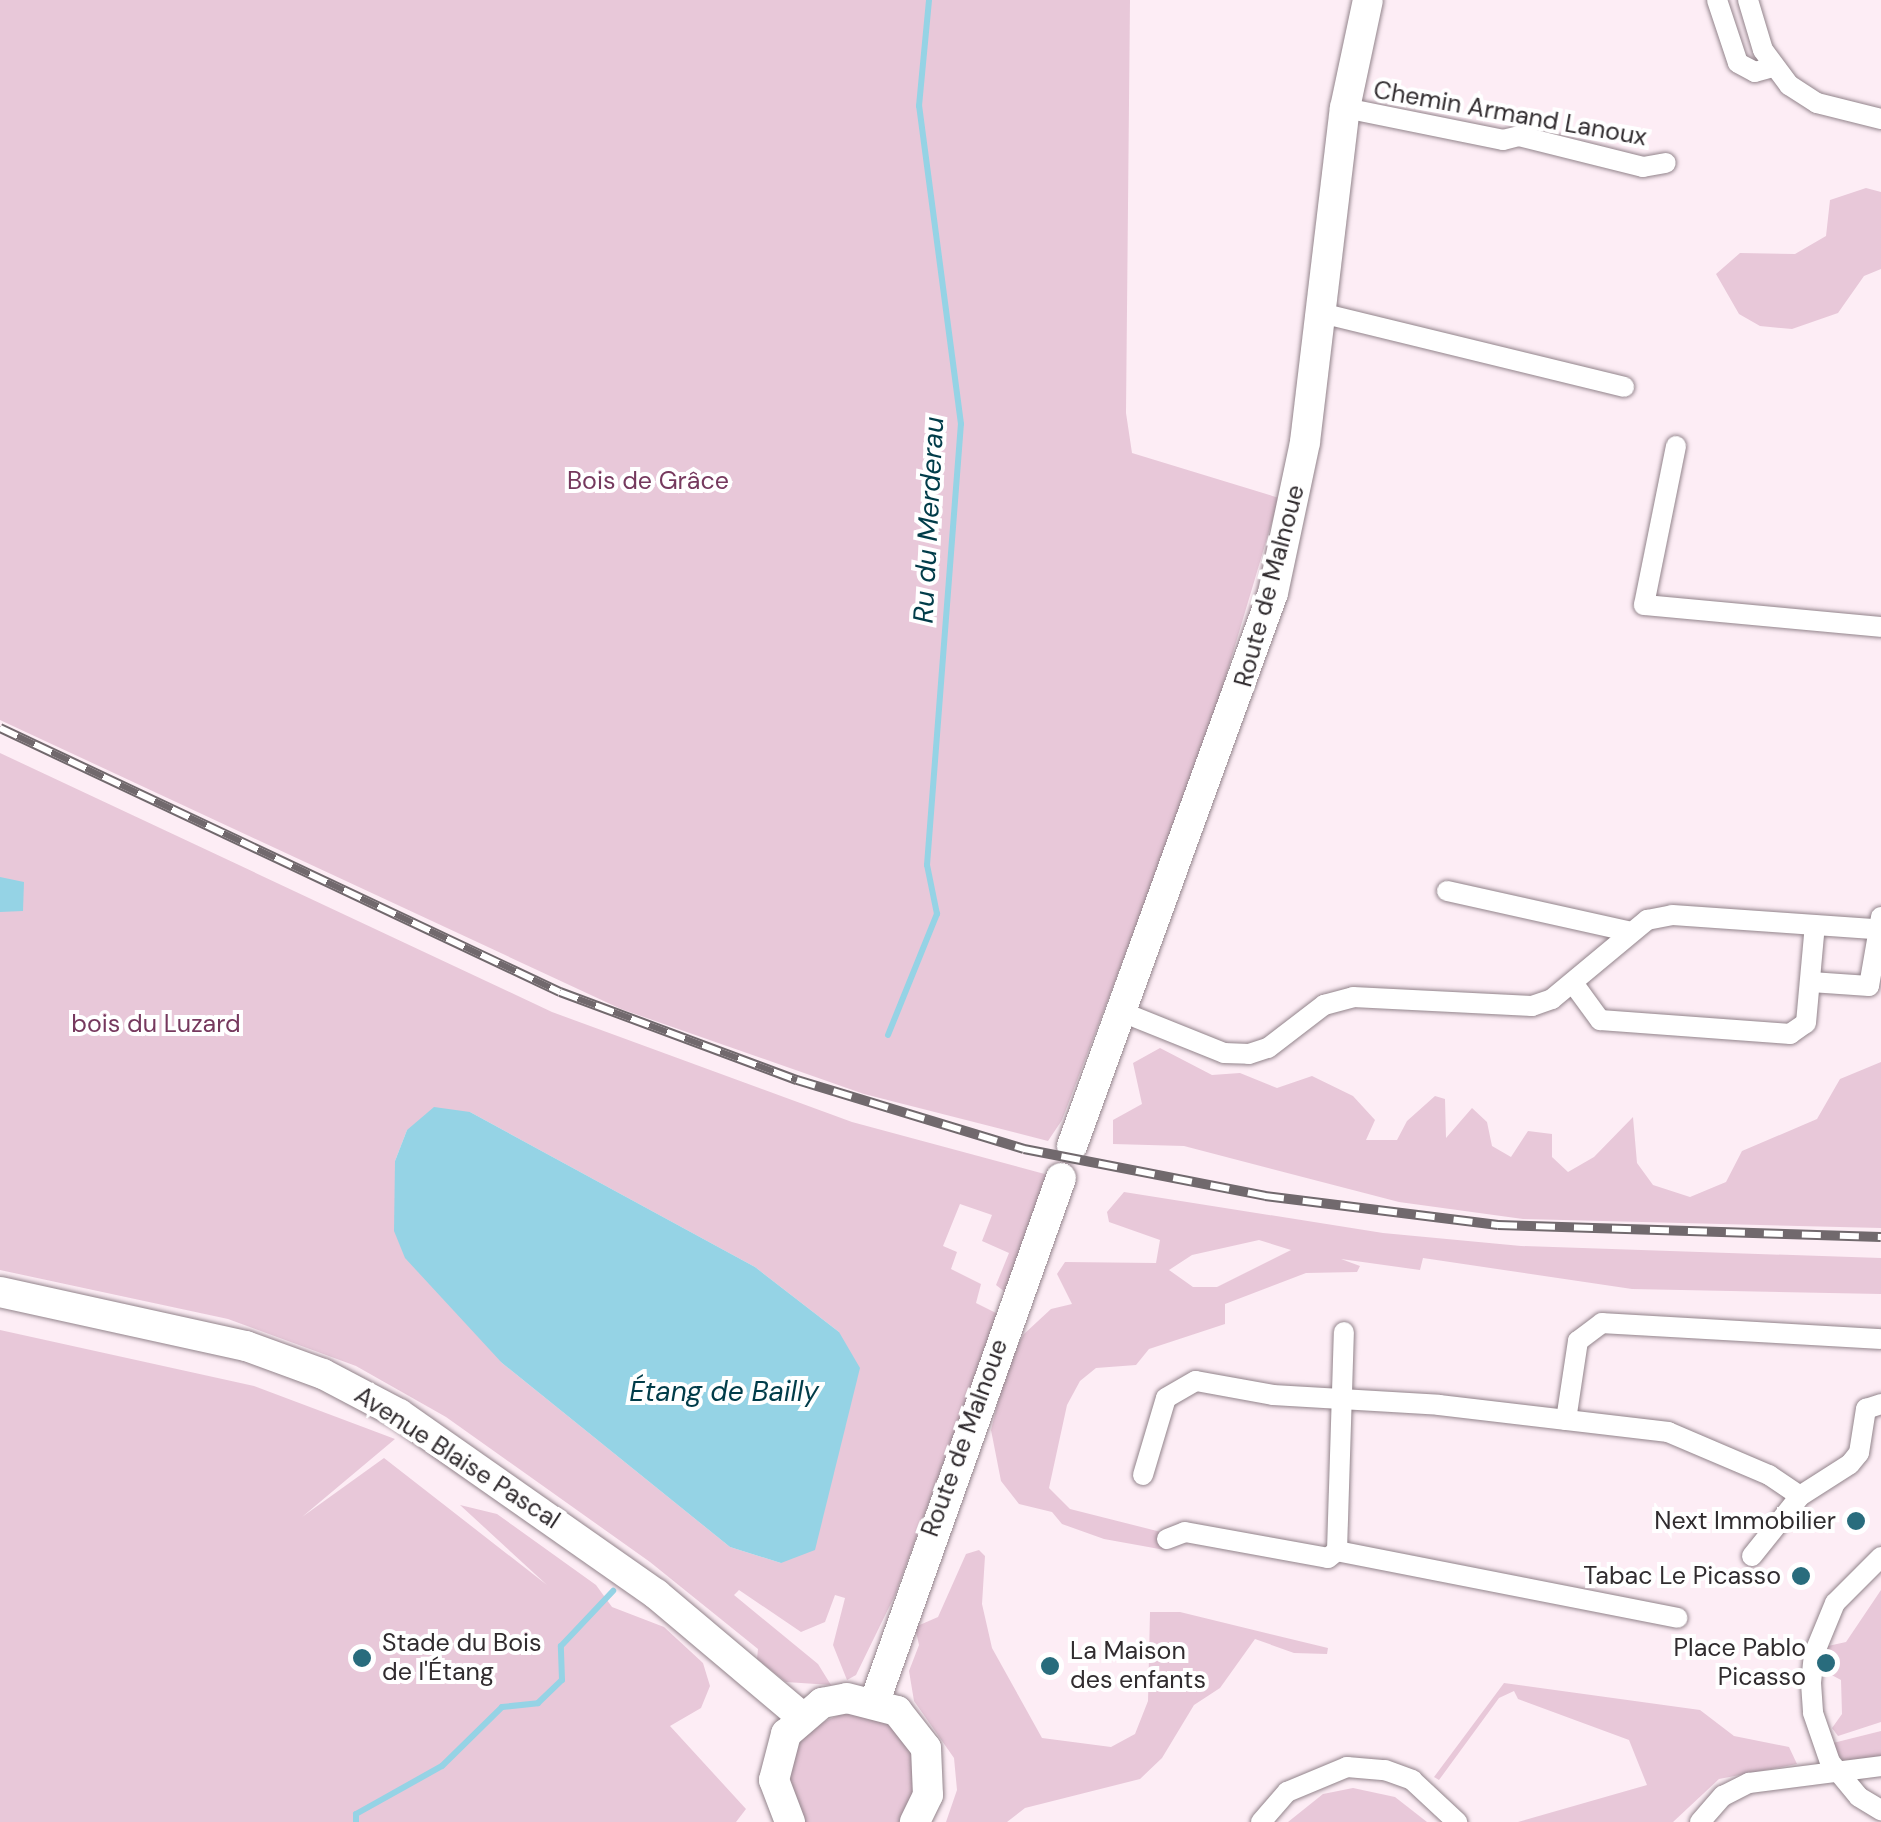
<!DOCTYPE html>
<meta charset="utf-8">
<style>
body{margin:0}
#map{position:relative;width:1881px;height:1822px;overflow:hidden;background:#fdedf5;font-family:"DM Sans",sans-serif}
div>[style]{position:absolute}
.green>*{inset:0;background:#e8c8d9}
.water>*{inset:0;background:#95d3e5}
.stream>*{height:6px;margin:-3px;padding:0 3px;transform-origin:3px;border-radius:3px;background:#95d3e5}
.roads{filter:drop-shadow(0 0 2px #92848b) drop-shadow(0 0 2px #92848b)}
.street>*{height:20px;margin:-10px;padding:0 10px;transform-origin:10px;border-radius:10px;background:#fff}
.secondary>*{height:30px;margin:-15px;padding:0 15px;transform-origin:15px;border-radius:15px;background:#fff}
.rail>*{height:10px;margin-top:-5px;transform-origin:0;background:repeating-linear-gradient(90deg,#fff 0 19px,#71696d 0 38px);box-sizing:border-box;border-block:2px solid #71696d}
.dots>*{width:28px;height:28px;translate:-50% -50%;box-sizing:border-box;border:5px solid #fff;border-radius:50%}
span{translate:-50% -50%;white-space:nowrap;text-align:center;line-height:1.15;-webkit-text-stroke:8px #fff;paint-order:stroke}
.street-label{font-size:25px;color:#312c2f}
.park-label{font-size:25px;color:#76395e}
.poi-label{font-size:25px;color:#312c2f}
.right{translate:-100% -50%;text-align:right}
.left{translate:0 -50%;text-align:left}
.water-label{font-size:28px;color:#013c49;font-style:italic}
</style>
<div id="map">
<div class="green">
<div style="clip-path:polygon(0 0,1130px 0,1126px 413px,1132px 453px,1279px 498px,1206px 743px,1062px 1120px,1048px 1141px,864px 1094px,621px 1009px,0 720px)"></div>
<div style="clip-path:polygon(1866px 188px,1881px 192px,1881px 269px,1864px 276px,1838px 313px,1792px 329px,1760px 326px,1739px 314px,1716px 274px,1740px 253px,1795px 254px,1826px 236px,1830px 200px)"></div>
<div style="clip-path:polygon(evenodd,0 753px,552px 1012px,852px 1122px,1052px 1176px,1005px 1292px,996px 1285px,1009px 1253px,982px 1241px,992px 1215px,960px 1204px,943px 1246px,957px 1252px,951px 1269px,981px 1284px,976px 1303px,998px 1314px,895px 1595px,856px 1675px,847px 1680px,833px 1645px,845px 1598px,835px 1595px,825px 1622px,801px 1632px,739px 1590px,734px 1595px,818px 1664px,831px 1685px,786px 1682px,757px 1659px,758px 1649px,650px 1562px,446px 1417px,356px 1366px,228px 1319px,0 1270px,0 753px,470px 1112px,755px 1267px,839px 1332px,781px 1563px,730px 1547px,502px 1363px,395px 1207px,395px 1161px,407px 1130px,470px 1112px)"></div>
<div style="clip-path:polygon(1160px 1048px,1212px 1075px,1240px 1073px,1277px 1088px,1312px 1076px,1353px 1096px,1375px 1120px,1366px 1140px,1397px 1140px,1407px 1121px,1435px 1096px,1445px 1099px,1446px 1138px,1472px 1108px,1487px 1122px,1492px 1146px,1511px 1157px,1528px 1131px,1552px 1134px,1552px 1157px,1568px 1172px,1594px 1157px,1633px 1117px,1637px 1163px,1653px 1185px,1690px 1197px,1726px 1182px,1742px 1151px,1817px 1119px,1840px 1079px,1881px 1062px,1881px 1228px,1523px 1219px,1399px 1202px,1184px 1146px,1113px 1144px,1113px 1120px,1142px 1104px,1133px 1063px)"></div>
<div style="clip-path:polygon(evenodd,1124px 1192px,1383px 1233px,1521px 1246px,1881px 1258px,1881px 1294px,1632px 1289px,1423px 1258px,1420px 1270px,1341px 1259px,1360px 1266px,1357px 1272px,1306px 1273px,1225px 1304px,1225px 1324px,1149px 1349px,1136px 1365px,1096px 1368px,1080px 1381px,1067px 1405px,1049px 1488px,1070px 1509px,1161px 1532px,1169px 1544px,1165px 1550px,1104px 1539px,1062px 1524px,1052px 1512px,1019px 1504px,1001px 1481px,991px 1430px,1008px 1362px,1024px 1334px,1051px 1309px,1072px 1304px,1057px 1274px,1065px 1262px,1156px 1263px,1160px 1240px,1109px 1222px,1107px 1212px,1124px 1192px,1259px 1240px,1291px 1250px,1217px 1287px,1193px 1287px,1169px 1270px,1192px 1255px,1259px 1240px)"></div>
<div style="clip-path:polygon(0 1330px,254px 1386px,395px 1439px,302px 1517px,384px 1458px,547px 1585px,460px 1505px,497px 1514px,596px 1585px,612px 1607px,664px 1627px,703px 1663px,710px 1686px,701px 1708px,670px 1726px,746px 1809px,736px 1822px,0 1822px)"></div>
<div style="clip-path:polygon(979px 1550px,985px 1556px,982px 1604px,992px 1648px,1042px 1738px,1111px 1747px,1135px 1734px,1148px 1701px,1150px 1612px,1180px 1612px,1328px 1648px,1327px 1654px,1294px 1653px,1255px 1639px,1220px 1688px,1194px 1705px,1162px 1758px,1140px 1779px,1025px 1808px,1007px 1822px,946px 1822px,957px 1790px,954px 1758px,914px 1701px,909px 1671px,919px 1645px,915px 1627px,938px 1617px,966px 1554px)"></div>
<div style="clip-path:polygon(1881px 1590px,1881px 1722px,1838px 1736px,1832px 1728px,1842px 1714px,1841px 1680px,1824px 1671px,1828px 1646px,1846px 1642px)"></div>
<div style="clip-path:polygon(1504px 1683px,1700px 1710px,1734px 1736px,1789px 1747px,1797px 1764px,1719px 1779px,1673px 1822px,1518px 1822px,1647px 1785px,1629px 1740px,1518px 1699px,1514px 1691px,1499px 1698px,1439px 1780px,1434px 1777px)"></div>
<div style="clip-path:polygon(848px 1711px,884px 1717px,921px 1758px,907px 1822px,805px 1822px,796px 1809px,789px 1770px,796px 1746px,812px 1727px)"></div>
<div style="clip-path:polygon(1881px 1731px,1881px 1756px,1843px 1761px,1834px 1751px,1833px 1743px)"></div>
<div style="clip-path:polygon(1353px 1788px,1395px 1797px,1427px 1822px,1288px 1822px,1323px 1794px)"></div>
</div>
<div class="water">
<div style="clip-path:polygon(0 877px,24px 882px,23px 911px,0 912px)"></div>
<div style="clip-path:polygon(434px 1107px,470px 1112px,755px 1267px,839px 1332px,860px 1368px,815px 1550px,781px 1563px,730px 1547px,502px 1363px,405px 1258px,394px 1231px,395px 1161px,407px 1130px)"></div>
</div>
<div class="stream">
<div style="left:888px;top:1035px;width:131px;rotate:-68deg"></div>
<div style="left:937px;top:914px;width:50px;rotate:-101.5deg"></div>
<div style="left:927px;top:865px;width:442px;rotate:-85.6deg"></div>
<div style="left:961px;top:424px;width:321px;rotate:-97.5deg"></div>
<div style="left:919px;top:106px;width:106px;rotate:-84.6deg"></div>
<div style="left:356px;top:1822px;width:8px;rotate:-90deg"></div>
<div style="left:356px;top:1814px;width:98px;rotate:-29.2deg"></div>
<div style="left:442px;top:1766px;width:84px;rotate:-44.5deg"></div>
<div style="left:502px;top:1707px;width:36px;rotate:-6deg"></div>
<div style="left:538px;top:1703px;width:33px;rotate:-44deg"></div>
<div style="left:562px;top:1680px;width:34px;rotate:-92deg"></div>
<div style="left:561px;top:1646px;width:76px;rotate:-46.6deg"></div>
</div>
<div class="roads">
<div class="street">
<div style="left:1717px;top:0;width:66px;rotate:71.6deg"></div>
<div style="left:1738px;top:63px;width:19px;rotate:28deg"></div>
<div style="left:1755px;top:72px;width:19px;rotate:-16deg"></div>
<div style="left:1748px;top:0;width:52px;rotate:73.3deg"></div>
<div style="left:1763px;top:50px;width:44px;rotate:53.4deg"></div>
<div style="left:1789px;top:85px;width:33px;rotate:33deg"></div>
<div style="left:1817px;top:103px;width:66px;rotate:14deg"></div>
<div style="left:1345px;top:108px;width:161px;rotate:11.4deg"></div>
<div style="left:1503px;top:140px;width:16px;rotate:-14deg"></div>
<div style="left:1519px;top:136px;width:128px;rotate:14deg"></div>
<div style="left:1643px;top:167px;width:23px;rotate:-10deg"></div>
<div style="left:1321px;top:313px;width:312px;rotate:13.7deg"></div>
<div style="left:1676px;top:446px;width:162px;rotate:101.4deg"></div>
<div style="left:1644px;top:605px;width:238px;rotate:5.3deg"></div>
<div style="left:1447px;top:891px;width:185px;rotate:12.5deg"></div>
<div style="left:1811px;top:982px;width:58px;rotate:3.9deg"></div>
<div style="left:1869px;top:986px;width:70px;rotate:-80.1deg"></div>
<div style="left:1573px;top:983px;width:46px;rotate:53.9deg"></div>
<div style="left:1600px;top:1020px;width:191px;rotate:4.2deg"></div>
<div style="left:1790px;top:1034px;width:19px;rotate:-35deg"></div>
<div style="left:1806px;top:1023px;width:98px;rotate:-84.8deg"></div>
<div style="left:1122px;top:1012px;width:110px;rotate:21.9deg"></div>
<div style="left:1224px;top:1053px;width:25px;rotate:2deg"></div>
<div style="left:1249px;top:1054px;width:20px;rotate:-18deg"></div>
<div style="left:1268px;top:1048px;width:71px;rotate:-37.5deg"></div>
<div style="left:1324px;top:1005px;width:30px;rotate:-15deg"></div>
<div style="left:1353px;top:997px;width:179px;rotate:2.9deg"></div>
<div style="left:1532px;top:1006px;width:21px;rotate:-19deg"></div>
<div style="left:1552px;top:999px;width:124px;rotate:-39.7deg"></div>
<div style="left:1647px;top:920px;width:25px;rotate:-11deg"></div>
<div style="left:1672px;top:915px;width:202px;rotate:4deg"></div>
<div style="left:1566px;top:1420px;width:80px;rotate:-81.4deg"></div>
<div style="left:1578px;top:1341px;width:30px;rotate:-37deg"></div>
<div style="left:1602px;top:1323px;width:279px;rotate:3.3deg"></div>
<div style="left:1143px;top:1475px;width:80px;rotate:-73.4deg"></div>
<div style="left:1166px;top:1398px;width:34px;rotate:-30deg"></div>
<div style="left:1196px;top:1381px;width:78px;rotate:10.3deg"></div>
<div style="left:1273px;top:1395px;width:166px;rotate:3.4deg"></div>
<div style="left:1439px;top:1405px;width:231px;rotate:6.7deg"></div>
<div style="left:1668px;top:1432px;width:110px;rotate:23.1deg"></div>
<div style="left:1769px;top:1475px;width:37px;rotate:34deg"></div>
<div style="left:1800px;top:1496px;width:59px;rotate:-32.6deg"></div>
<div style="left:1850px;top:1464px;width:14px;rotate:-51deg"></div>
<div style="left:1859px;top:1453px;width:45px;rotate:-81deg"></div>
<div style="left:1866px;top:1409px;width:16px;rotate:-18deg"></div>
<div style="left:1167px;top:1539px;width:19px;rotate:-21deg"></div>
<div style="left:1185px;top:1532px;width:145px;rotate:10.3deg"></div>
<div style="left:1328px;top:1558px;width:11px;rotate:-38deg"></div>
<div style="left:1337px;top:1551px;width:347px;rotate:11.1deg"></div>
<div style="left:1337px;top:1551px;width:219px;rotate:-88.2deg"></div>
<div style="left:1752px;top:1556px;width:77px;rotate:-51.3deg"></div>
<div style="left:1881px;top:1557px;width:65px;rotate:135deg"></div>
<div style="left:1835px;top:1603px;width:55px;rotate:112.4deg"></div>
<div style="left:1814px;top:1654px;width:29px;rotate:96deg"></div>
<div style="left:1811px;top:1683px;width:30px;rotate:86deg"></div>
<div style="left:1813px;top:1713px;width:52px;rotate:70.9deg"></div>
<div style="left:1830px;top:1762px;width:45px;rotate:50.4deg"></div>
<div style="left:1859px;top:1797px;width:26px;rotate:31deg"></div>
<div style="left:1261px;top:1822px;width:40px;rotate:-49deg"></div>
<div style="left:1287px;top:1792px;width:65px;rotate:-22.6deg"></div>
<div style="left:1347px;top:1767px;width:38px;rotate:5deg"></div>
<div style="left:1385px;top:1770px;width:29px;rotate:20deg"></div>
<div style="left:1412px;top:1780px;width:62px;rotate:43deg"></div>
<div style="left:1700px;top:1822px;width:35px;rotate:-49deg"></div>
<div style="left:1723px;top:1796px;width:29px;rotate:-27deg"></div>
<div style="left:1749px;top:1783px;width:133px;rotate:-7.3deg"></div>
</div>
<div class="secondary">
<div style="left:1072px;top:1146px;width:588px;rotate:-70.03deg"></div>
<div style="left:1273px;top:593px;width:154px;rotate:-78deg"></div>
<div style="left:1305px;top:442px;width:336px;rotate:-83.2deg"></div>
<div style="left:1345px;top:108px;width:110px;rotate:-78deg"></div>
<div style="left:0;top:1292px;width:252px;rotate:12.4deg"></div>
<div style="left:246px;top:1346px;width:82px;rotate:20deg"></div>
<div style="left:323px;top:1374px;width:86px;rotate:27.8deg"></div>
<div style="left:399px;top:1414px;width:314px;rotate:35deg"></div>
<div style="left:656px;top:1594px;width:189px;rotate:40.1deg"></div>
<div style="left:875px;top:1701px;width:555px;rotate:-70.42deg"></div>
<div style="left:790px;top:1822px;width:45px;rotate:-110.9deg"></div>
<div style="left:774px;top:1780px;width:48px;rotate:-75.4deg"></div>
<div style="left:786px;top:1734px;width:48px;rotate:-40.7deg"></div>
<div style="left:822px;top:1703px;width:25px;rotate:-11deg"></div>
<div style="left:847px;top:1698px;width:52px;rotate:14.6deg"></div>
<div style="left:897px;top:1711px;width:47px;rotate:51.9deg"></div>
<div style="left:926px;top:1748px;width:47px;rotate:87.6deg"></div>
<div style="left:928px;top:1795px;width:30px;rotate:116deg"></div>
</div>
</div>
<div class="rail">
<div style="left:0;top:728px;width:619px;rotate:25.24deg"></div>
<div style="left:560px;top:992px;width:253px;rotate:20.4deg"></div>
<div style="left:797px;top:1080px;width:237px;rotate:16.9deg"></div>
<div style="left:1024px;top:1149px;width:246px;rotate:11deg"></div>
<div style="left:1265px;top:1196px;width:235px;rotate:7.1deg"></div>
<div style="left:1498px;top:1225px;width:383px;rotate:1.8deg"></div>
</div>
<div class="dots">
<div style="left:1856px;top:1521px;background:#296c7d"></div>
<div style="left:1801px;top:1576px;background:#296c7d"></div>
<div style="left:362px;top:1658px;background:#296c7d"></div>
<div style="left:1826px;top:1663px;background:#296c7d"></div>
<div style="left:1050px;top:1666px;background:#296c7d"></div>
</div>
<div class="street-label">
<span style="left:1510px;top:114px;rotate:10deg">Chemin Armand Lanoux</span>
<span style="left:1270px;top:586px;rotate:-75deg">Route de Malnoue</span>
<span style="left:965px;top:1438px;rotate:-70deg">Route de Malnoue</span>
<span style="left:457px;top:1458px;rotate:33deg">Avenue Blaise Pascal</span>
</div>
<div class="park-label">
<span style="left:648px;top:481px">Bois de Grâce</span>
<span style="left:156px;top:1024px">bois du Luzard</span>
</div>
<div class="poi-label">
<span class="right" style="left:1836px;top:1521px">Next Immobilier</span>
<span class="right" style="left:1781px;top:1576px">Tabac Le Picasso</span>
<span class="left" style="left:382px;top:1658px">Stade du Bois<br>de l'Étang</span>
<span class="right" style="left:1806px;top:1663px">Place Pablo<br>Picasso</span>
<span class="left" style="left:1070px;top:1666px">La Maison<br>des enfants</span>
</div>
<div class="water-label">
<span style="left:929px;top:520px;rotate:-87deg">Ru du Merderau</span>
<span style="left:724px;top:1392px">Étang de Bailly</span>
</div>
</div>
